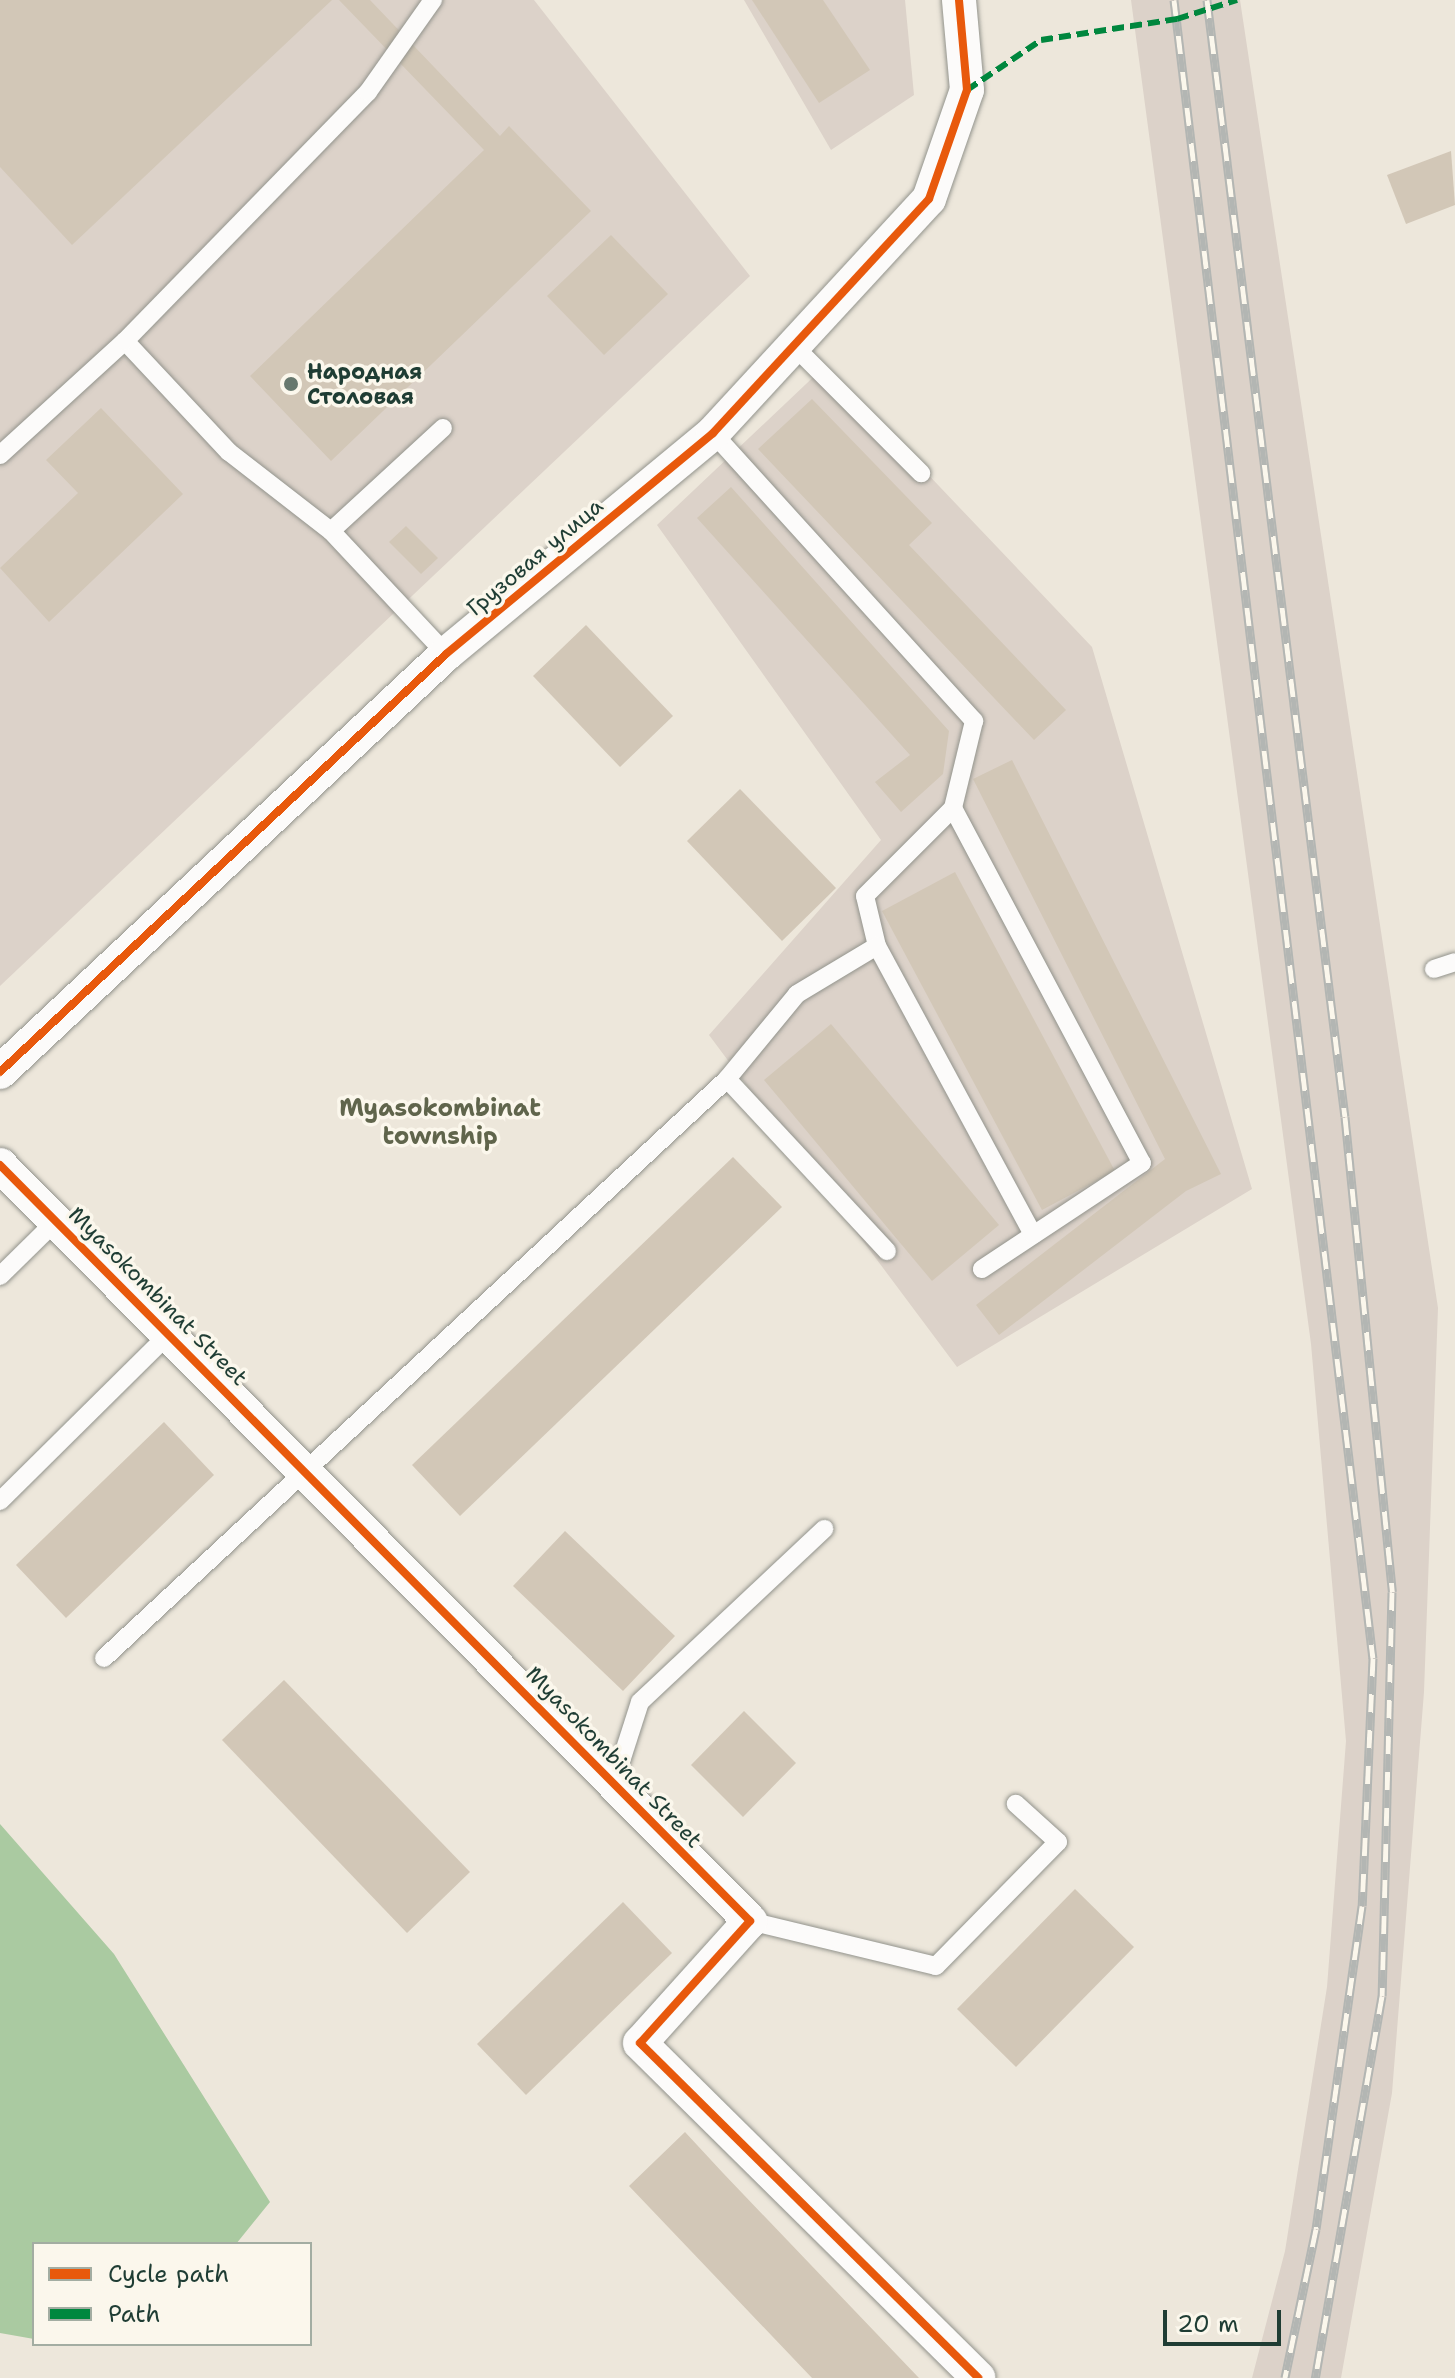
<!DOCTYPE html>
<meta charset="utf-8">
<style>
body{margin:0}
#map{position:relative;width:1455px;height:2378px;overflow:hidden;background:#ede7db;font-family:"Shantell Sans",sans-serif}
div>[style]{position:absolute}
.industrial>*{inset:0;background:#dcd2c9}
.forest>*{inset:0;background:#aacaa1}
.building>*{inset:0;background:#d2c7b7}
.roads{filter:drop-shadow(0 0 2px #92938c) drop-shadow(0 0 2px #92938c)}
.lane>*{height:18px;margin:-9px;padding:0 9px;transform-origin:9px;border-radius:9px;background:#fcfbfa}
.street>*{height:34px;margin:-17px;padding:0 17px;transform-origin:17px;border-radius:17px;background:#fcfbfa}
.rail>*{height:9px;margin-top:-4.5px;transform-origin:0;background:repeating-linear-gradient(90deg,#fbf7ec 0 18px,#b3b6b3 0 36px);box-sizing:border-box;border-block:2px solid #b3b6b3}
.quiet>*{height:6px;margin-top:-3px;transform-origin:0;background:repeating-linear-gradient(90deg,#00873e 0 12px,transparent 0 18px)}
.cycleway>*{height:8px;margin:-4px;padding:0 4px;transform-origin:4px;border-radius:4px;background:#e8590c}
.dots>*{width:22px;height:22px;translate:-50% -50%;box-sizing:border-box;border:4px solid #fbf7ec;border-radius:50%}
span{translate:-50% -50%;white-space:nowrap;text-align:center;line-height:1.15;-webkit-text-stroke:7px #fbf7ec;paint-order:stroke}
.poi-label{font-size:22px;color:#1f3d34;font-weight:700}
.left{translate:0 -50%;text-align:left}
.street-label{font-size:22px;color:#1f3d34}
.neighbourhood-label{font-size:24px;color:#60654c;font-weight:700}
.legend{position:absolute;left:32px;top:2242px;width:280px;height:104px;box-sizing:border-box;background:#fbf7ec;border:2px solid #a3ada2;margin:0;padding:10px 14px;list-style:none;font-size:24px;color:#1f3d34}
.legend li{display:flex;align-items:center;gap:16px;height:40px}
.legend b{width:40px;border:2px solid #a3ada2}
.scale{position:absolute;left:1163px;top:2310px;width:118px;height:36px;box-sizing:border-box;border:4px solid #1f3d34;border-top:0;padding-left:10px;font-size:24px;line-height:28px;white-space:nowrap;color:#1f3d34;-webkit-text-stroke:6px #fbf7ec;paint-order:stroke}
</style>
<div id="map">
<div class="industrial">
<div style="clip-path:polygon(0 0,534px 0,750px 276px,0 986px)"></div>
<div style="clip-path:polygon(744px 0,905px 0,914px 95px,831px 150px)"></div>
<div style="clip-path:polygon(1131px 0,1240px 0,1438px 1308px,1424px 1692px,1392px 2093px,1341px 2378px,1252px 2378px,1285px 2251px,1327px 1987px,1346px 1741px,1311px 1344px)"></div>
<div style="clip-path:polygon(825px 366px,1092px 647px,1252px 1189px,957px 1367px,709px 1035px,881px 840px,657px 525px)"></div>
</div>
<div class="forest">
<div style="clip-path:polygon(0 1824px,114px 1954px,270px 2202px,236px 2244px,34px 2244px,34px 2339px,0 2333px)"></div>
</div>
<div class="building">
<div style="clip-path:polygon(0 0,332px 0,72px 245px,0 167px)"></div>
<div style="clip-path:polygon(339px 0,370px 0,500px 136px,509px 126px,591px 211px,331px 461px,250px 376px,484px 150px)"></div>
<div style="clip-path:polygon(752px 0,823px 0,870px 70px,819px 103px)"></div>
<div style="clip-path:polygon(1451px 151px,1455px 205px,1406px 224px,1387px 175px)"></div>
<div style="clip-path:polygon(611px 235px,668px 294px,604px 355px,547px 296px)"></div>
<div style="clip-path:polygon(812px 399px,932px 523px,909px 545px,1066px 710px,1034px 740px,758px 449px)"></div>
<div style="clip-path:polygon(101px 408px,183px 494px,49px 622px,0 568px,78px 493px,46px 460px)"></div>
<div style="clip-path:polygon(731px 487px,949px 731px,943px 774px,901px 812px,875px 782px,910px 755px,697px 518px)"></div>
<div style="clip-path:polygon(406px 526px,438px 558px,421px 574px,389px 542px)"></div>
<div style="clip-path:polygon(586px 625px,673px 716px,620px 767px,533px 676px)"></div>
<div style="clip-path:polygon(1012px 760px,1221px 1174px,1186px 1191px,999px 1335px,976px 1305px,1165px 1159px,973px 779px)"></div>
<div style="clip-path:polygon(740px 789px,836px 888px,782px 941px,687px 841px)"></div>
<div style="clip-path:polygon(955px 872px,1115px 1171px,1042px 1210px,882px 911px)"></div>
<div style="clip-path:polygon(831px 1024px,999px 1225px,932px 1281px,764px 1080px)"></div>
<div style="clip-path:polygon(733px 1157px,782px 1207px,460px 1516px,412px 1465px)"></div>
<div style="clip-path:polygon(164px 1422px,214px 1475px,66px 1618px,16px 1565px)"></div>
<div style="clip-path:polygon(565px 1531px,675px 1636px,623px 1691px,513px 1586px)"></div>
<div style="clip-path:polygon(284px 1680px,470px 1872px,407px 1933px,222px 1740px)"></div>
<div style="clip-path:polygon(744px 1711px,796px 1763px,743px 1817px,691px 1765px)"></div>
<div style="clip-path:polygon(1075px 1889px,1134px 1947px,1016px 2067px,957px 2009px)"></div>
<div style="clip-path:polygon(623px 1902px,672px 1953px,526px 2095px,477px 2044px)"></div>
<div style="clip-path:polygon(685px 2132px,723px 2173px,919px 2378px,812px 2378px,629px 2186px)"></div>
</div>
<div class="roads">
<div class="lane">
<div style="left:125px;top:341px;width:152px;rotate:46.9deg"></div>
<div style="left:229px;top:452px;width:129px;rotate:37.8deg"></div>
<div style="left:331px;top:531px;width:152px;rotate:-42.6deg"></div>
<div style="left:794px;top:346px;width:180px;rotate:45deg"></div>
<div style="left:713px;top:433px;width:389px;rotate:47.8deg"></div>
<div style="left:974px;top:721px;width:89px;rotate:103.6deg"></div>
<div style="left:953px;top:808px;width:402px;rotate:62deg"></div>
<div style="left:1142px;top:1163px;width:192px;rotate:146.5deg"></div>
<div style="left:0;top:455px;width:169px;rotate:-42.4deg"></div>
<div style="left:125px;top:341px;width:348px;rotate:-45.7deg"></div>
<div style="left:368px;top:92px;width:113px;rotate:-54.8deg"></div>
<div style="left:331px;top:531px;width:168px;rotate:46.9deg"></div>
<div style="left:877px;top:946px;width:51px;rotate:-103.5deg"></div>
<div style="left:865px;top:896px;width:124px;rotate:-45deg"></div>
<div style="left:1434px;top:969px;width:22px;rotate:-18deg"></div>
<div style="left:727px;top:1079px;width:235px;rotate:47.1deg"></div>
<div style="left:0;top:1276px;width:78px;rotate:-44.5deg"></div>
<div style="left:0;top:1501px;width:239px;rotate:-44.7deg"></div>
<div style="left:104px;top:1658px;width:851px;rotate:-42.9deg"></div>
<div style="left:727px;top:1079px;width:110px;rotate:-50.5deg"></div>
<div style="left:797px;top:994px;width:93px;rotate:-31deg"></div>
<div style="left:877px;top:946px;width:328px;rotate:61.6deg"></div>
<div style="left:614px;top:1783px;width:85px;rotate:-72.2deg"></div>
<div style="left:640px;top:1702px;width:253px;rotate:-43.2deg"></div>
<div style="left:750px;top:1921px;width:191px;rotate:13.6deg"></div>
<div style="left:936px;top:1966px;width:174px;rotate:-45.5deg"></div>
<div style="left:1058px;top:1842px;width:57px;rotate:-137.9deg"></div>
</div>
<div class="street">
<div style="left:0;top:1072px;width:611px;rotate:-43.14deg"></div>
<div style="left:446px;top:654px;width:347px;rotate:-39.6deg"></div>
<div style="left:713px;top:433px;width:318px;rotate:-47.3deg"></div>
<div style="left:929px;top:199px;width:115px;rotate:-70.8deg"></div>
<div style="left:967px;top:90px;width:90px;rotate:-95.1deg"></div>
<div style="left:0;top:1165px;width:1065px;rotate:45.23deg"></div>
<div style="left:750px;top:1921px;width:164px;rotate:132deg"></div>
<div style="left:640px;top:2043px;width:476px;rotate:44.7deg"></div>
</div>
</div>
<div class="rail">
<div style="left:1174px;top:0;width:1670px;rotate:83.16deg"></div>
<div style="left:1373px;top:1658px;width:248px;rotate:92.5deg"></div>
<div style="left:1362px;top:1906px;width:326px;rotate:98.1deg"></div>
<div style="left:1316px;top:2229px;width:152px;rotate:101.8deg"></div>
<div style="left:1207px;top:0;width:1125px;rotate:82.96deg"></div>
<div style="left:1345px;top:1117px;width:477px;rotate:84.3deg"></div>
<div style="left:1392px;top:1592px;width:404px;rotate:91.4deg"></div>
<div style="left:1382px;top:1996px;width:388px;rotate:99.9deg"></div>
</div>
<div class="quiet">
<div style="left:967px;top:90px;width:89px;rotate:-34deg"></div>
<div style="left:1041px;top:40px;width:138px;rotate:-8.8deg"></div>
<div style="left:1177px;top:19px;width:63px;rotate:-17.6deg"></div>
</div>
<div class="cycleway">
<div style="left:0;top:1072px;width:611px;rotate:-43.14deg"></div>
<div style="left:446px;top:654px;width:347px;rotate:-39.6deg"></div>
<div style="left:713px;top:433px;width:318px;rotate:-47.3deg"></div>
<div style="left:929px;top:199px;width:115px;rotate:-70.8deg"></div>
<div style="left:967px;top:90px;width:90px;rotate:-95.1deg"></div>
<div style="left:0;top:1165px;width:1065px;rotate:45.23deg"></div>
<div style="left:750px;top:1921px;width:164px;rotate:132deg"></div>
<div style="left:640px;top:2043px;width:476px;rotate:44.7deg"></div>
</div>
<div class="dots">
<div style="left:291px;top:384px;background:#67786e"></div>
</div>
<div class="poi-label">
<span class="left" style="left:307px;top:384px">Народная<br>Столовая</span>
</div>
<div class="street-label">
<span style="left:535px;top:557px;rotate:-40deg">Грузовая улица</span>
<span style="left:158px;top:1296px;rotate:45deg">Myasokombinat Street</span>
<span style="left:614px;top:1757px;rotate:46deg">Myasokombinat Street</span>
</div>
<div class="neighbourhood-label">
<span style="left:440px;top:1123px">Myasokombinat<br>township</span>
</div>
<ul class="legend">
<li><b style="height:10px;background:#e8590c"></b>Cycle path</li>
<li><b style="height:10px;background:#00873e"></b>Path</li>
</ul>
<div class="scale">20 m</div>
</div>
